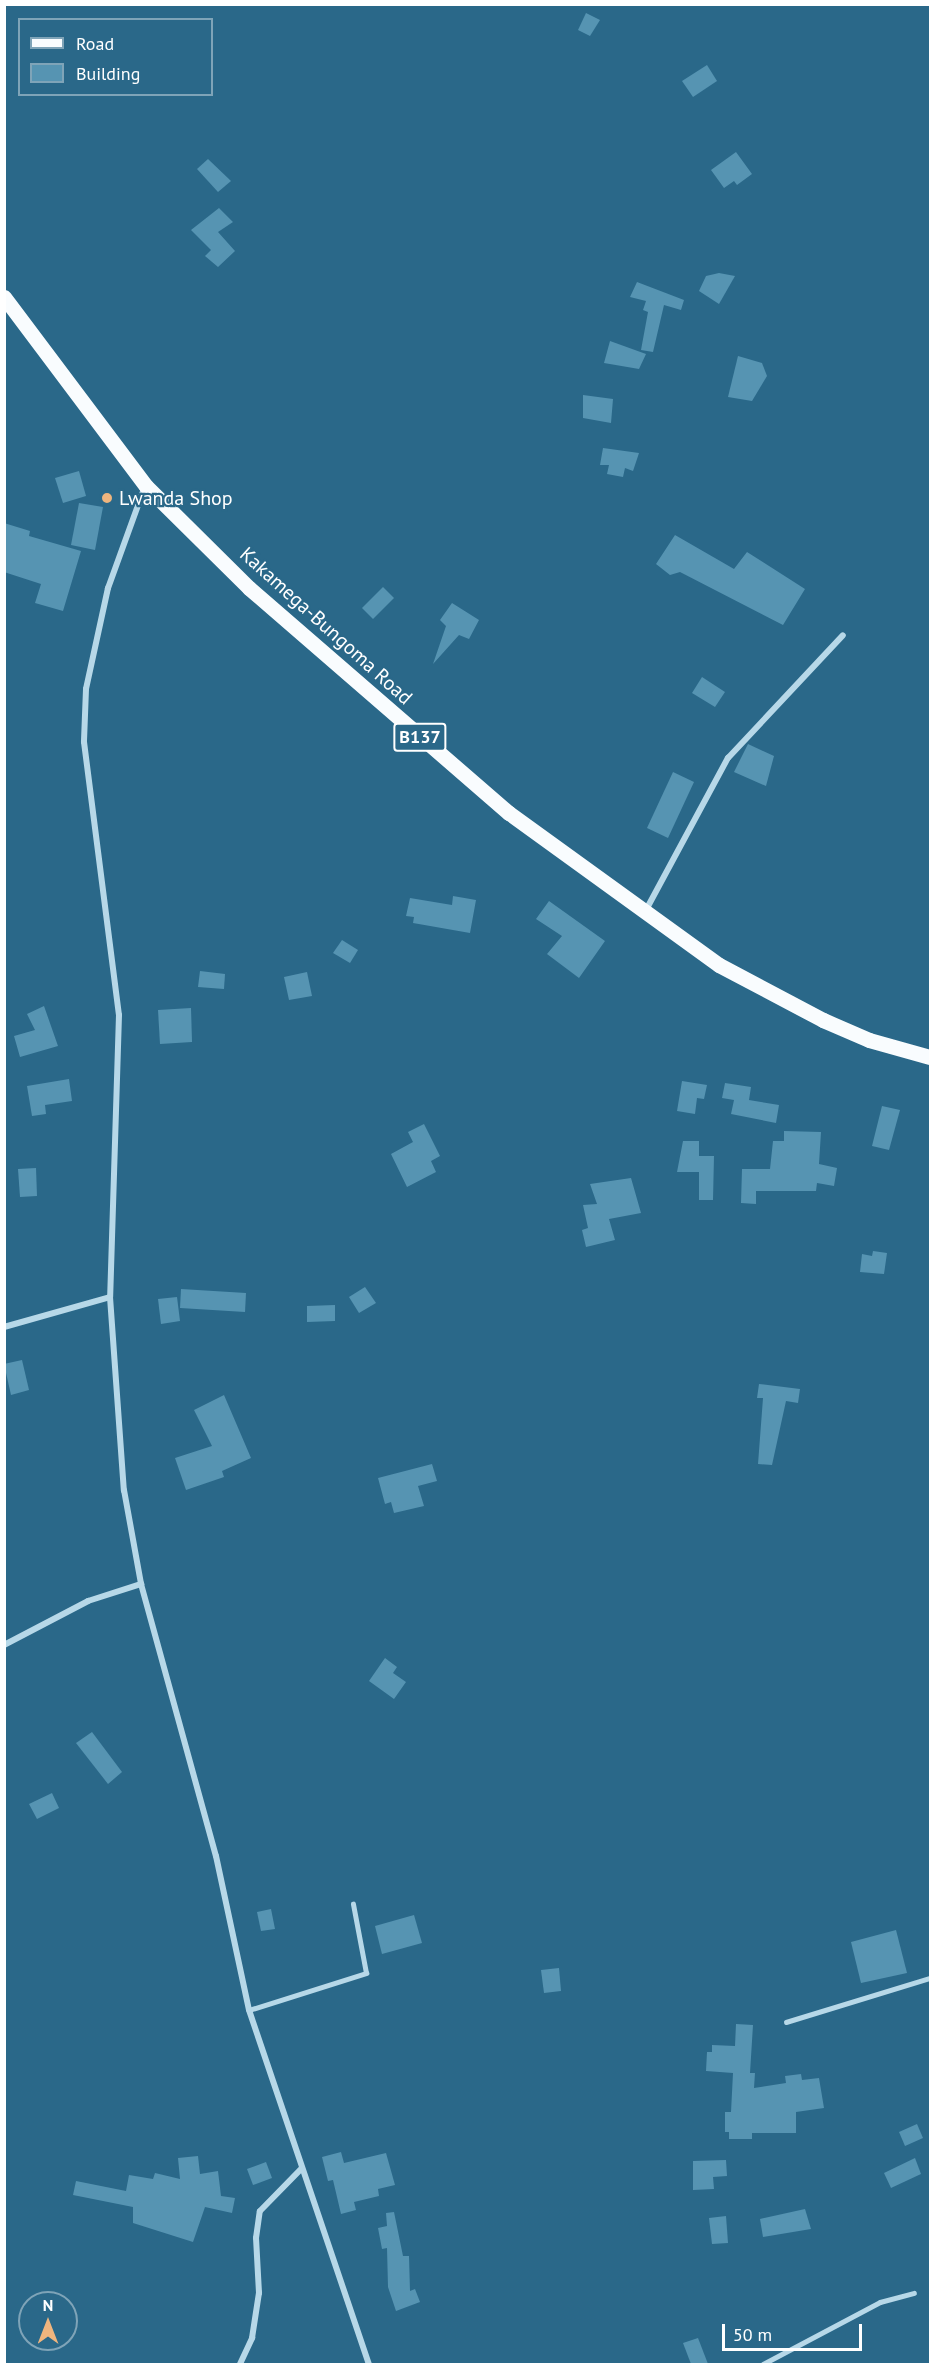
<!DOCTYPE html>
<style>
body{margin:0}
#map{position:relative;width:935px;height:2369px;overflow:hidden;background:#2a6889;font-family:"PT Sans",sans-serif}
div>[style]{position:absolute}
.building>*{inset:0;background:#5694b2}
.lane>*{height:4.5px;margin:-2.25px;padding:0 2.25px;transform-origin:2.25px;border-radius:2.25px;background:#b7d8e8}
.street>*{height:6px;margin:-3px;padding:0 3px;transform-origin:3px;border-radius:3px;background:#b7d8e8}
.primary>*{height:15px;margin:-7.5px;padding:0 7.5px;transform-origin:7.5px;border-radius:7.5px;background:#f9fcfe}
.dots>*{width:16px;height:16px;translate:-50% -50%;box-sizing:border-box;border:3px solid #2a6889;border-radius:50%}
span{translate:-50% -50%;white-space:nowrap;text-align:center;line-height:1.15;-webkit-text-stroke:4.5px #2a6889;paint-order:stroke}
.shield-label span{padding:2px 4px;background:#2a6889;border:2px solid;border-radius:4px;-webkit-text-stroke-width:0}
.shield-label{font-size:18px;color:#fff;font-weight:700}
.poi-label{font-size:20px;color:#fff}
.left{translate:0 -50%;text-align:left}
.street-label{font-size:20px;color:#fff}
.frame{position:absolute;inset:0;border:6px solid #fff;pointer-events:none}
.legend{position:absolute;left:18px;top:18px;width:195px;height:78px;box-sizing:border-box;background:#2a6889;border:2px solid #7fa4b8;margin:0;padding:8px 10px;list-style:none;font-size:18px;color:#fff}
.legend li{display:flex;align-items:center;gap:12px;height:30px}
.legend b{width:30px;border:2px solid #7fa4b8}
.north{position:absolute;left:18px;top:2291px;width:60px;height:60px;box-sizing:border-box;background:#2a6889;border:2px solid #7fa4b8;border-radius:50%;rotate:0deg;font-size:16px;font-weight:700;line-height:24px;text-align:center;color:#fff}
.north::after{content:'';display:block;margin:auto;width:21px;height:27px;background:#efb57e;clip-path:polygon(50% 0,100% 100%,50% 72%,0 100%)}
.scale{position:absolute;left:722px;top:2324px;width:140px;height:27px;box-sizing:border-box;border:3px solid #fff;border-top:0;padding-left:8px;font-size:18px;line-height:21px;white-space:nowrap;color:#fff;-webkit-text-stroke:4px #2a6889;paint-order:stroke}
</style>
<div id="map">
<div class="building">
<div style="clip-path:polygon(586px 13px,600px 20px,590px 36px,578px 30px)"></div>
<div style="clip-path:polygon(707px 65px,717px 81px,693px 97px,682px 81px)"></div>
<div style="clip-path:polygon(736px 152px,752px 174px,737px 185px,734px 181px,724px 188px,711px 170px)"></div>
<div style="clip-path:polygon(208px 159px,231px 181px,218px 192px,197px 169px)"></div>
<div style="clip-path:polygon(219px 208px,233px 222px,218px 232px,235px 251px,218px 267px,205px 256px,211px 250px,191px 230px)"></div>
<div style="clip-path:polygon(719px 273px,735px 276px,719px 304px,699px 291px,706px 276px)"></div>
<div style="clip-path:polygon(637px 282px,684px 300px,681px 310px,664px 305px,653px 352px,641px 350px,648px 312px,643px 310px,646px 301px,630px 297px)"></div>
<div style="clip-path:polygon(610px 341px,646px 354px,639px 369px,604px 363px)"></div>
<div style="clip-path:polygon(738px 356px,762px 363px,767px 376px,752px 401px,728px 397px)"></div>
<div style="clip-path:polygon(583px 395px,613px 399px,611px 423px,583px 418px)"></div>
<div style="clip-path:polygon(603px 448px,639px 453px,633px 471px,625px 468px,623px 477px,607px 474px,609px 465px,600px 465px)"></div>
<div style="clip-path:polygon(79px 471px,86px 496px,63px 503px,55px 478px)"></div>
<div style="clip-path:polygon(79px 503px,103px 507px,95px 550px,71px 545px)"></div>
<div style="clip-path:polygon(4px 523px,30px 531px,29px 536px,81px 551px,63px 611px,35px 603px,41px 584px,4px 572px)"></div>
<div style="clip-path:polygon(675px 535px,734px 569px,747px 552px,805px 589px,783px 625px,680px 572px,670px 575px,656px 564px)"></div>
<div style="clip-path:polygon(383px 587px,394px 598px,373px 619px,362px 608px)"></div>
<div style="clip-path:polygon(452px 603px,479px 620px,469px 639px,459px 635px,433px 664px,446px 626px,440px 620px)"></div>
<div style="clip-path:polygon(702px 677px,725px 692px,715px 707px,692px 693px)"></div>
<div style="clip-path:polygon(748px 744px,774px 756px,766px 786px,734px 772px)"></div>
<div style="clip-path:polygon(673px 772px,694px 782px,668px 838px,647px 828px)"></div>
<div style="clip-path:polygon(453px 896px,476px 900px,470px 933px,413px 923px,414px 917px,406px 916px,410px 898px,452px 905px)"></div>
<div style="clip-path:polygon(549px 901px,605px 941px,579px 978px,547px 954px,562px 936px,536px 919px)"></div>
<div style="clip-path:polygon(342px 940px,358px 950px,350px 963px,333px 953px)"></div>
<div style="clip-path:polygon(200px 971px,225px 974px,224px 989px,198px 987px)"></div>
<div style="clip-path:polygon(307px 972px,312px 996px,289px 1000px,284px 977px)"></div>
<div style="clip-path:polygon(44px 1006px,58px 1046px,20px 1057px,14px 1036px,35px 1030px,27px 1014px)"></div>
<div style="clip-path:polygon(191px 1008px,192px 1042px,160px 1044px,158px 1010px)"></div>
<div style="clip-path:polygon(69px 1079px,72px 1101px,45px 1105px,46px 1114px,32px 1116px,27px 1086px)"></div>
<div style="clip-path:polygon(682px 1081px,707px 1085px,704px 1099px,697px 1098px,695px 1114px,677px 1111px)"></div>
<div style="clip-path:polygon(725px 1083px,751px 1087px,749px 1100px,779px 1105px,776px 1123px,731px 1114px,734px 1100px,722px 1098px)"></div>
<div style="clip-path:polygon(882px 1106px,900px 1110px,889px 1150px,872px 1146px)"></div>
<div style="clip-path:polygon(424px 1124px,440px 1156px,431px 1161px,436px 1172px,407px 1187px,391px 1154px,413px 1142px,408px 1132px)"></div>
<div style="clip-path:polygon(784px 1131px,821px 1132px,819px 1164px,837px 1168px,834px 1186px,817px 1183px,816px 1191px,756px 1191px,756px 1204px,741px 1203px,742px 1169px,770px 1169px,773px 1141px,784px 1141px)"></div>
<div style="clip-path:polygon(683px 1141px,699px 1141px,699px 1156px,714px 1156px,713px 1200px,699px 1200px,699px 1172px,677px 1172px)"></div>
<div style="clip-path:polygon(36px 1168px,37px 1196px,20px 1197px,18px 1169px)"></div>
<div style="clip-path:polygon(631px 1178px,641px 1213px,609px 1219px,615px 1240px,586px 1247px,582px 1230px,588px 1228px,583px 1205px,597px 1204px,590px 1184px)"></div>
<div style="clip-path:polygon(873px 1251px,887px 1253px,884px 1274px,860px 1272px,862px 1254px,872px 1256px)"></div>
<div style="clip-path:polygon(365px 1287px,376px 1303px,359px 1313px,349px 1297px)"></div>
<div style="clip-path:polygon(181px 1289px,246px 1293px,245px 1312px,180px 1308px)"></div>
<div style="clip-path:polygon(177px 1297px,180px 1321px,161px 1324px,158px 1299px)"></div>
<div style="clip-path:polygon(335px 1305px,335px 1321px,307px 1322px,307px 1306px)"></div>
<div style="clip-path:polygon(22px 1360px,29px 1390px,11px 1395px,4px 1364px)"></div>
<div style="clip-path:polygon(759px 1384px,800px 1389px,798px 1403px,786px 1401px,772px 1465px,758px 1464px,763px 1398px,757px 1398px)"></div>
<div style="clip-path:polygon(224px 1395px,251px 1458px,222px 1471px,224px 1477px,186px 1490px,175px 1458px,212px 1446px,194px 1410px)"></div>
<div style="clip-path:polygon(432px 1464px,437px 1481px,418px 1486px,424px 1506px,394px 1513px,391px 1502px,385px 1504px,378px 1478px)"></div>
<div style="clip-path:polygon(385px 1658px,397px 1667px,393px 1673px,406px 1682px,394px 1699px,369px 1681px)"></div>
<div style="clip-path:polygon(92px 1732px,122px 1772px,108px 1784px,76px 1743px)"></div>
<div style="clip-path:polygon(52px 1793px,59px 1808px,37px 1819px,29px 1804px)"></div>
<div style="clip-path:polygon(271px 1909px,275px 1929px,261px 1931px,257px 1912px)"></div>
<div style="clip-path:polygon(414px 1915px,422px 1943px,382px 1954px,375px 1926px)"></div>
<div style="clip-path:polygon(896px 1930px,907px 1973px,861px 1983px,851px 1942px)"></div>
<div style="clip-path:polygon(559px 1968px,561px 1991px,544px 1993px,541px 1970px)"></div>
<div style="clip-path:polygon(736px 2024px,753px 2025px,750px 2073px,755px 2073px,754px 2088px,786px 2083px,785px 2076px,801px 2074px,802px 2080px,819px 2078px,824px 2108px,796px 2112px,796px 2133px,752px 2133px,752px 2139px,729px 2139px,729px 2132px,725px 2132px,725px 2112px,731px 2112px,733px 2073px,706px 2071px,707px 2052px,712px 2052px,712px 2045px,735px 2046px)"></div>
<div style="clip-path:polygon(917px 2124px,923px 2138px,905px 2146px,899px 2132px)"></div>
<div style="clip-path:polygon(341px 2152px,344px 2163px,386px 2153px,395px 2185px,378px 2189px,379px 2196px,354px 2202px,356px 2210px,341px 2214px,333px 2180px,328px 2181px,322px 2157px)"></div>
<div style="clip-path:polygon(198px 2156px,200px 2174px,218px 2171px,221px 2196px,235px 2198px,232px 2213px,205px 2207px,193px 2242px,133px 2223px,133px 2207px,73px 2195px,76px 2181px,126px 2191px,129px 2175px,153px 2179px,155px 2173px,180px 2179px,178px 2158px)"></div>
<div style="clip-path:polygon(915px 2158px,921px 2174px,891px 2188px,884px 2173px)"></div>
<div style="clip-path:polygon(726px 2160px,727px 2176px,713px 2177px,714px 2189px,693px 2190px,693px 2161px)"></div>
<div style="clip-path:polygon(266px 2162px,272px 2178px,253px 2185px,247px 2169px)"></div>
<div style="clip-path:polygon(805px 2209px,811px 2229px,763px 2237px,760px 2219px)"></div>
<div style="clip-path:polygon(394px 2212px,403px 2256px,409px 2256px,410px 2291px,415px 2289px,420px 2302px,396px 2311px,388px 2287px,387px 2248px,382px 2249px,378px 2228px,387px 2226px,386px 2213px)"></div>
<div style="clip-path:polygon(726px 2216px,728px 2243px,712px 2244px,709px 2218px)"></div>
<div style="clip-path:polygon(698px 2338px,708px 2364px,691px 2364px,683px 2343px)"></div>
</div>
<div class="lane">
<div style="left:249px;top:2010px;width:123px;rotate:-17.5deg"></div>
<div style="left:366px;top:1973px;width:70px;rotate:-100.7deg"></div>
<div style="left:786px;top:2022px;width:151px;rotate:-17deg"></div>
<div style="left:763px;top:2364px;width:132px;rotate:-27.9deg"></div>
<div style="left:880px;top:2302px;width:35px;rotate:-15deg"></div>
</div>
<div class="street">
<div style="left:145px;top:486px;width:109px;rotate:109.9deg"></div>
<div style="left:108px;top:588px;width:103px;rotate:102.3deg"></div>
<div style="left:86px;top:689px;width:53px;rotate:92.2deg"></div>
<div style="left:84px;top:742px;width:275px;rotate:82.7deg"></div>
<div style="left:119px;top:1015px;width:282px;rotate:91.8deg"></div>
<div style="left:110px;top:1297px;width:194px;rotate:85.9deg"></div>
<div style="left:124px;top:1490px;width:96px;rotate:79.7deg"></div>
<div style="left:141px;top:1584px;width:282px;rotate:74.6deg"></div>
<div style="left:216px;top:1856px;width:157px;rotate:77.9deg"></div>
<div style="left:249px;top:2010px;width:374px;rotate:71.3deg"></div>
<div style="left:646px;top:910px;width:173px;rotate:-61.7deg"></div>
<div style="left:728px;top:758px;width:168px;rotate:-46.9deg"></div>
<div style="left:4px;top:1327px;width:110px;rotate:-15.8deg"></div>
<div style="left:4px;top:1645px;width:95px;rotate:-27.6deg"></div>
<div style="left:88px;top:1601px;width:56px;rotate:-17.8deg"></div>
<div style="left:240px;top:2364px;width:29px;rotate:-65deg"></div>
<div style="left:252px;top:2338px;width:46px;rotate:-81.2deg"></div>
<div style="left:259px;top:2293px;width:55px;rotate:-93.1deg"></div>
<div style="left:256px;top:2238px;width:27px;rotate:-82deg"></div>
<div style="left:260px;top:2211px;width:60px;rotate:-45.7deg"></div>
</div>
<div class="primary">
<div style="left:4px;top:297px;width:236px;rotate:53.1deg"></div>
<div style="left:146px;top:486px;width:145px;rotate:44.7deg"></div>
<div style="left:249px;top:588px;width:344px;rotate:40.9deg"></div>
<div style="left:509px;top:813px;width:259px;rotate:35.9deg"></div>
<div style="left:719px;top:965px;width:118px;rotate:27.9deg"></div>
<div style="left:823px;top:1020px;width:50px;rotate:23.5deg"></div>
<div style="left:869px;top:1040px;width:63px;rotate:15.6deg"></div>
</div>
<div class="dots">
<div style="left:107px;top:498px;background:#efb57e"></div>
</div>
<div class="shield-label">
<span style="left:420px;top:737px">B137</span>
</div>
<div class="poi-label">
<span class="left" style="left:119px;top:498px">Lwanda Shop</span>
</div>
<div class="street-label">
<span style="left:326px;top:626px;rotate:42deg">Kakamega-Bungoma Road</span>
</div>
<div class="frame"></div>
<ul class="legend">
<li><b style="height:8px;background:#f9fcfe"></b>Road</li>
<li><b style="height:16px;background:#5694b2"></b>Building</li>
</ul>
<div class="north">N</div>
<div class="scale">50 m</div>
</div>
